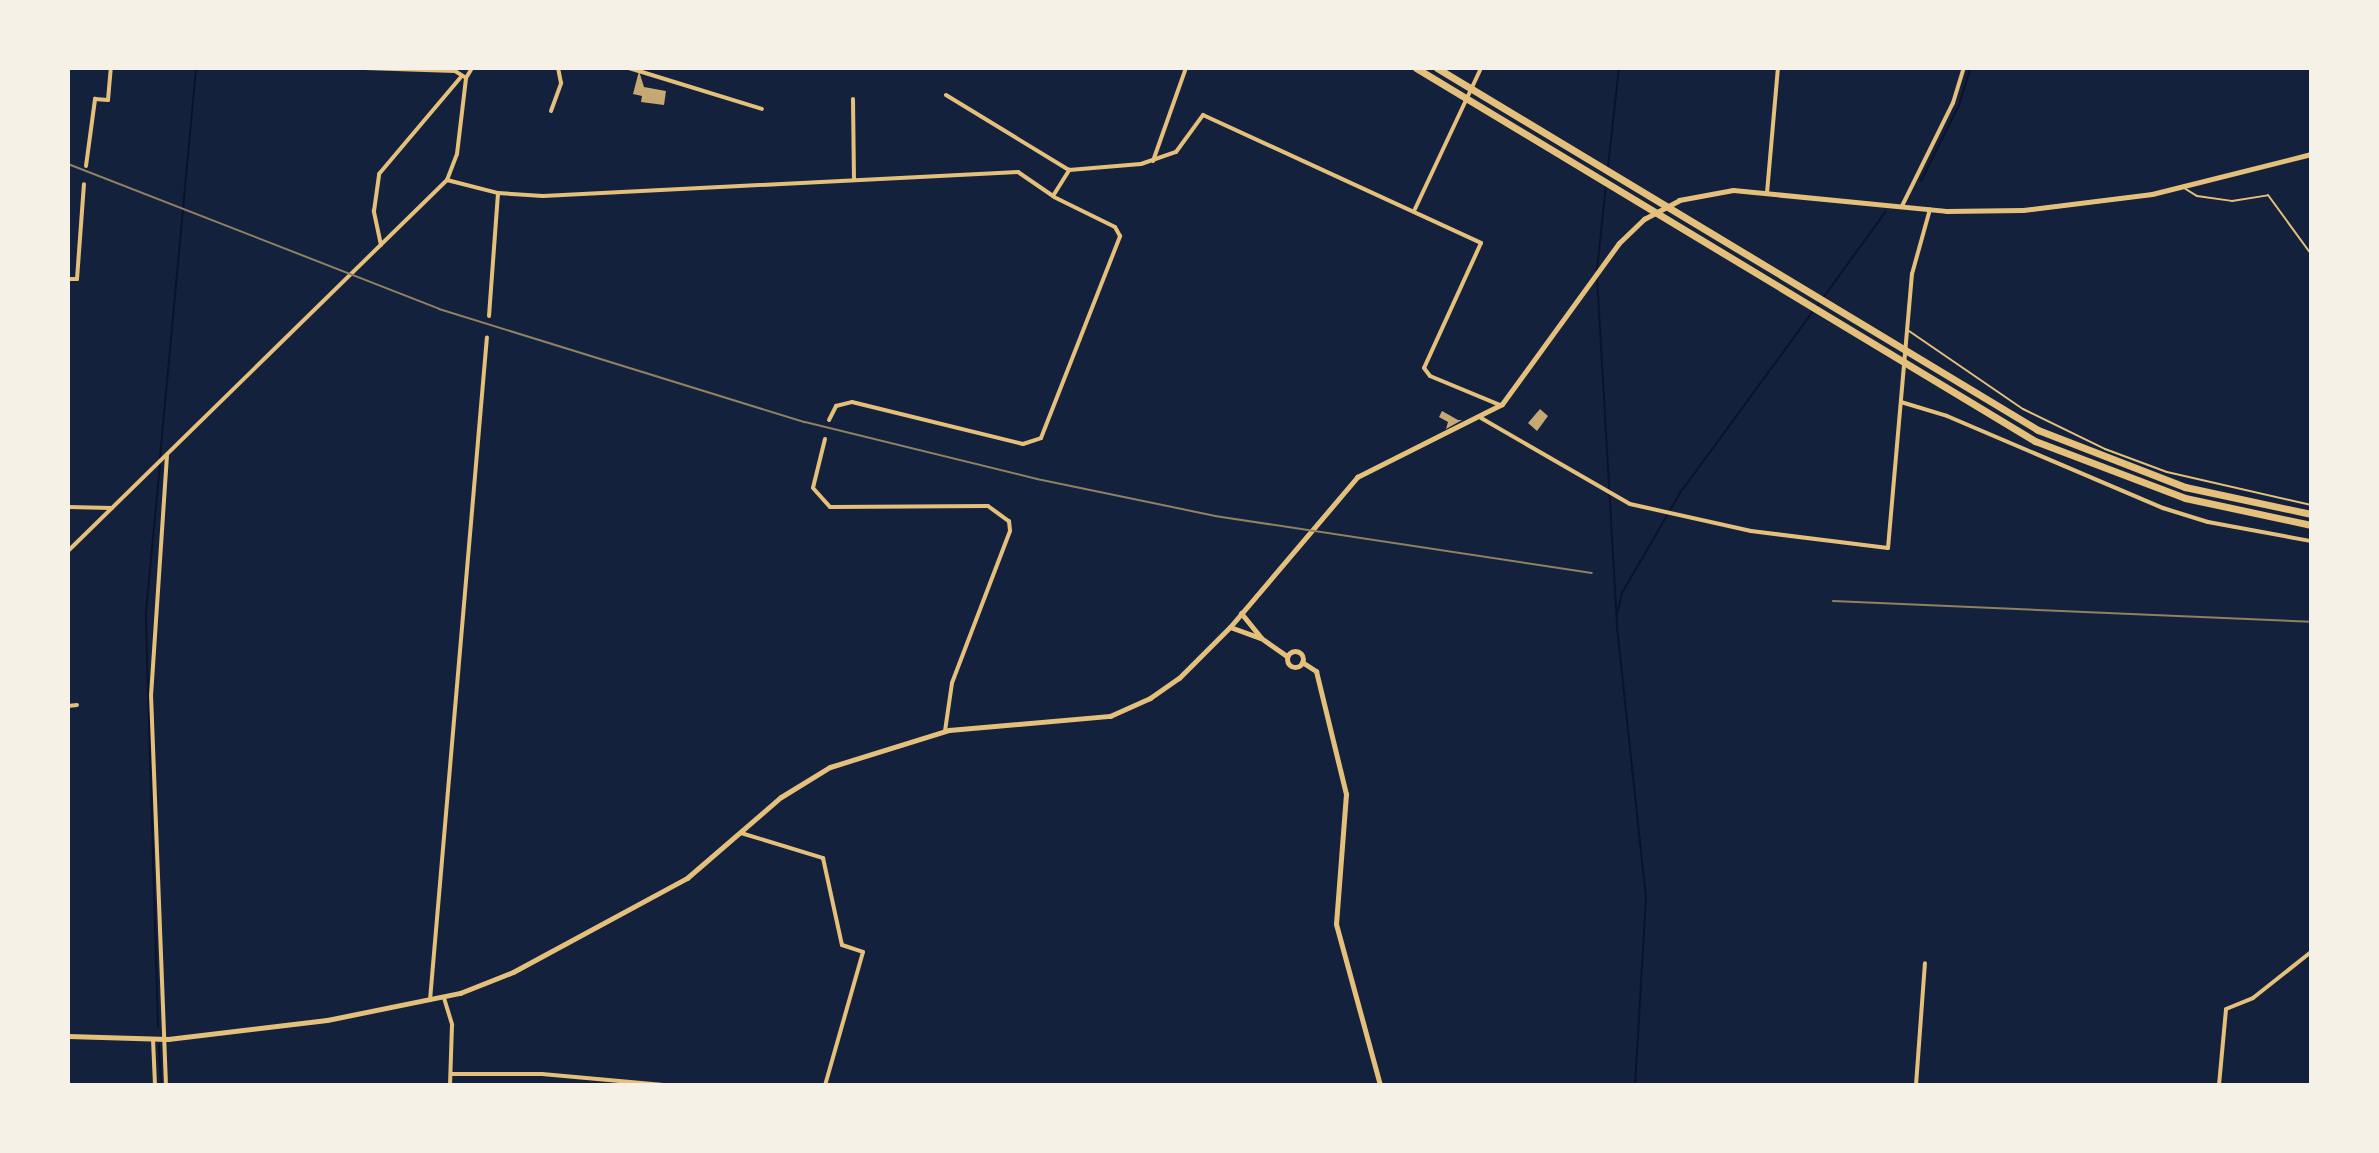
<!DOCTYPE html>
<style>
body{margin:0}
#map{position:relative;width:2379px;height:1153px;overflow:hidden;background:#14213d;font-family:"Public Sans",sans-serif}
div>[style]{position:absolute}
.stream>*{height:2px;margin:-1px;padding:0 1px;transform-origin:1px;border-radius:1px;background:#0b132b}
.building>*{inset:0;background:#c6a872}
.service>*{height:2px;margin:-1px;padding:0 1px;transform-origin:1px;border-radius:1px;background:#e5c07b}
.minor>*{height:4px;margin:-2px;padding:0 2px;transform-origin:2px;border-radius:2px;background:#e5c07b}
.tertiary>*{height:5px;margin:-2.5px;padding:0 2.5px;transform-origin:2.5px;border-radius:2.5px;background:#e5c07b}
.tertiary>.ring{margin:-2.5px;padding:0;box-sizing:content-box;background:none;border:5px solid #e5c07b;border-radius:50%}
.trunk>*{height:7px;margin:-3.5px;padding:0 3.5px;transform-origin:3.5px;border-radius:3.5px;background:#e5c07b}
.rail>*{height:2px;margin:-1px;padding:0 1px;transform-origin:1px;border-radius:1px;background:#918062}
span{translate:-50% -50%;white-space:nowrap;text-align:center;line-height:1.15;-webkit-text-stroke:8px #f6f1e7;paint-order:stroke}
.frame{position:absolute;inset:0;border:70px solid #f6f1e7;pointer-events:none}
</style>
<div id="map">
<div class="stream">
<div style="left:1608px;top:167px;width:100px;rotate:-83.7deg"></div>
<div style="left:1921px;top:181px;width:85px;rotate:-63.4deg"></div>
<div style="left:1959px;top:105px;width:39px;rotate:-73deg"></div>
<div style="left:1597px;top:270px;width:85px;rotate:-84deg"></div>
<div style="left:1597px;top:277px;width:351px;rotate:86.7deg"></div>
<div style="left:1617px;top:627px;width:272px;rotate:83.9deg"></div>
<div style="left:1646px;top:897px;width:188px;rotate:93.3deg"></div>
<div style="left:1823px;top:298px;width:107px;rotate:-54.1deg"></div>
<div style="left:160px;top:457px;width:391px;rotate:-84.7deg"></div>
<div style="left:1617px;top:615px;width:23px;rotate:-77deg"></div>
<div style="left:1622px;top:593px;width:116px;rotate:-59.9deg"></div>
<div style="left:1680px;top:493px;width:235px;rotate:-53.8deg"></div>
<div style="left:158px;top:1027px;width:415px;rotate:-91.7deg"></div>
<div style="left:146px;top:612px;width:149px;rotate:-84.6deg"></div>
<div style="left:159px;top:1045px;width:40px;rotate:87.1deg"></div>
</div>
<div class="building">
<div style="clip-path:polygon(639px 71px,644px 87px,666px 91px,664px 105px,641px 102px,642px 96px,633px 94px)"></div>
<div style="clip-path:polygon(1540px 409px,1548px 416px,1537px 431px,1528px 423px)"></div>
<div style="clip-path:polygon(1442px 411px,1458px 420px,1462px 420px,1446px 429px,1448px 422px,1439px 417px)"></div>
</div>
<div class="service">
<div style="left:2184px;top:188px;width:15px;rotate:32deg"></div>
<div style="left:2197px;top:196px;width:35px;rotate:8deg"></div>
<div style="left:2232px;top:201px;width:36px;rotate:-9deg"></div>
<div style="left:2268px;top:195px;width:73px;rotate:53.9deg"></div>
<div style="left:1909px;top:331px;width:138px;rotate:34.4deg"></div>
<div style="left:2023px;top:409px;width:91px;rotate:26deg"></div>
<div style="left:2105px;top:449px;width:66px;rotate:20.4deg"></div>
<div style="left:2167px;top:472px;width:148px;rotate:12.9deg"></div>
</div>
<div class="minor">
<div style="left:365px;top:68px;width:90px;rotate:1.9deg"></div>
<div style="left:629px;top:68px;width:139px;rotate:17.1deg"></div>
<div style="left:455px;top:71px;width:13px;rotate:32deg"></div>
<div style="left:466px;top:78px;width:12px;rotate:-59deg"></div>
<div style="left:946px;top:95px;width:144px;rotate:31.4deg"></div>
<div style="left:853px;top:99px;width:81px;rotate:89.3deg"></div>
<div style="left:551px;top:111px;width:30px;rotate:-70deg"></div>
<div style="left:561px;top:83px;width:15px;rotate:-101deg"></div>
<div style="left:1153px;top:161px;width:99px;rotate:-70.5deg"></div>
<div style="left:86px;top:166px;width:68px;rotate:-82.3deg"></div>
<div style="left:95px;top:99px;width:13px;rotate:4deg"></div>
<div style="left:108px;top:100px;width:32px;rotate:-85deg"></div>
<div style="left:447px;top:180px;width:53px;rotate:14.3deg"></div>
<div style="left:498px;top:193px;width:45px;rotate:3.8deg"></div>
<div style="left:543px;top:196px;width:476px;rotate:-2.9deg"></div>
<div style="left:1018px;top:172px;width:42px;rotate:34.4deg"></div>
<div style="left:1053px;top:196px;width:31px;rotate:-58deg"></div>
<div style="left:1069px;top:170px;width:72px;rotate:-4.8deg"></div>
<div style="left:1141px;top:164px;width:37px;rotate:-19deg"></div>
<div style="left:1176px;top:152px;width:46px;rotate:-53.9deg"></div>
<div style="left:1203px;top:115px;width:306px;rotate:24.7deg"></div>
<div style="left:1481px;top:243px;width:137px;rotate:114.5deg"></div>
<div style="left:1424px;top:368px;width:10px;rotate:53deg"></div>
<div style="left:1430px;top:376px;width:76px;rotate:22.5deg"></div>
<div style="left:1767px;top:193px;width:125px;rotate:-85deg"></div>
<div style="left:1902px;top:206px;width:115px;rotate:-63.7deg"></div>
<div style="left:1953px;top:103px;width:37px;rotate:-73deg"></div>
<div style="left:1415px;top:209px;width:156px;rotate:-64.9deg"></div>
<div style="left:381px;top:245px;width:35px;rotate:-102deg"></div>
<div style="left:374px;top:211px;width:37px;rotate:-82deg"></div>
<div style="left:379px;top:174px;width:126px;rotate:-49.8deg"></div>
<div style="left:70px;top:279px;width:7px"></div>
<div style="left:77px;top:279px;width:95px;rotate:-85.8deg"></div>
<div style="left:489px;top:316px;width:123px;rotate:-85.8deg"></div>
<div style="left:1901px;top:402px;width:48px;rotate:16.9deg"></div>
<div style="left:1947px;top:416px;width:235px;rotate:23.1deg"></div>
<div style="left:2163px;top:508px;width:47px;rotate:17.3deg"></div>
<div style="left:2208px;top:522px;width:105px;rotate:10.5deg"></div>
<div style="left:1481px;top:418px;width:172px;rotate:30deg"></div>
<div style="left:1630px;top:504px;width:124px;rotate:12.6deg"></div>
<div style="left:1751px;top:531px;width:138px;rotate:7.1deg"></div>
<div style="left:1888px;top:548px;width:275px;rotate:-85deg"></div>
<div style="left:1912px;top:274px;width:67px;rotate:-74.5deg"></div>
<div style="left:829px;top:420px;width:16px;rotate:-63deg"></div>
<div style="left:836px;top:406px;width:16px;rotate:-14deg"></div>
<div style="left:852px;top:402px;width:176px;rotate:13.8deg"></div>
<div style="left:1023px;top:444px;width:19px;rotate:-18deg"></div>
<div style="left:1041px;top:438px;width:217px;rotate:-68.6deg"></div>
<div style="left:1120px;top:236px;width:10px;rotate:-119deg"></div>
<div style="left:1115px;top:227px;width:68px;rotate:-153.8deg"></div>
<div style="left:825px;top:439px;width:50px;rotate:103.8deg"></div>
<div style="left:813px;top:488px;width:25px;rotate:48deg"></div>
<div style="left:830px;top:507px;width:158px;rotate:-0.4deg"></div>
<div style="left:988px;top:506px;width:26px;rotate:36deg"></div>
<div style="left:1009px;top:521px;width:10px;rotate:84deg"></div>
<div style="left:1010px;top:531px;width:163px;rotate:110.9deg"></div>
<div style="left:952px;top:683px;width:49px;rotate:98.3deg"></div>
<div style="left:68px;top:507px;width:44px;rotate:1.3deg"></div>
<div style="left:68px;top:551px;width:530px;rotate:-44.39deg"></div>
<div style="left:447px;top:180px;width:28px;rotate:-69deg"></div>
<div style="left:457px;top:154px;width:77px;rotate:-83.2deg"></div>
<div style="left:68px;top:706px;width:9px;rotate:-6deg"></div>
<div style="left:741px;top:833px;width:86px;rotate:17deg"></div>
<div style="left:823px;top:858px;width:89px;rotate:77.7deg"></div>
<div style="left:842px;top:945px;width:22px;rotate:18deg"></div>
<div style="left:863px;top:952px;width:138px;rotate:105.9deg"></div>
<div style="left:444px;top:998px;width:28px;rotate:73deg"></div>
<div style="left:452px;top:1025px;width:60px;rotate:91.9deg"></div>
<div style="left:430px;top:1000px;width:665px;rotate:-85.09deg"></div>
<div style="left:153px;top:1039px;width:46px;rotate:87.5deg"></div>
<div style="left:452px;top:1074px;width:90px"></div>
<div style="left:542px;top:1074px;width:122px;rotate:5.2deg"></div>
<div style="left:166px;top:1085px;width:389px;rotate:-92.2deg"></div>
<div style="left:151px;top:696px;width:241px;rotate:-86.2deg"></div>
<div style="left:1916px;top:1085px;width:122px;rotate:-85.8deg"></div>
<div style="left:2219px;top:1085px;width:76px;rotate:-84.7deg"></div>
<div style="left:2226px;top:1009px;width:29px;rotate:-22deg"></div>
<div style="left:2253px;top:998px;width:74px;rotate:-38.4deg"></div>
</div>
<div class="tertiary">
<div style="left:1241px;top:613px;width:32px;rotate:51deg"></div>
<div style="left:1261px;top:638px;width:32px;rotate:35deg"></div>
<div style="left:1230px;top:627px;width:32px;rotate:20deg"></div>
<div class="ring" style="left:1287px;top:651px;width:11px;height:11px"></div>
<div style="left:1302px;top:662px;width:17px;rotate:33deg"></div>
<div style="left:1316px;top:671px;width:127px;rotate:76.3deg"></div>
<div style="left:1346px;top:794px;width:130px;rotate:94.4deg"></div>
<div style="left:1336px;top:924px;width:167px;rotate:74.7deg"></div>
<div style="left:68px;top:1036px;width:100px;rotate:1.7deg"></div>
<div style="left:168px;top:1039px;width:160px;rotate:-6.8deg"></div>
<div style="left:327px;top:1020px;width:136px;rotate:-11.5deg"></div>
<div style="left:460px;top:993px;width:57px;rotate:-21.6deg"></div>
<div style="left:513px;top:972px;width:198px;rotate:-28.4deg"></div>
<div style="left:687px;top:878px;width:124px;rotate:-40.8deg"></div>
<div style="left:781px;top:797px;width:57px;rotate:-31.5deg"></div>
<div style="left:830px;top:767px;width:125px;rotate:-17.3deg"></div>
<div style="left:949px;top:730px;width:162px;rotate:-5deg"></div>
<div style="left:1110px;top:716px;width:44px;rotate:-24.2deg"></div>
<div style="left:1150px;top:698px;width:35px;rotate:-35deg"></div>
<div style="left:1179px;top:678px;width:72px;rotate:-45deg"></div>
<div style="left:1230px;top:627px;width:197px;rotate:-49.7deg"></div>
<div style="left:1357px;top:477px;width:162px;rotate:-26.7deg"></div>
<div style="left:1502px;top:404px;width:199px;rotate:-54deg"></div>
<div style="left:1619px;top:243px;width:35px;rotate:-44deg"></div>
<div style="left:1644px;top:219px;width:40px;rotate:-28deg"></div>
<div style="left:1679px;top:200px;width:55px;rotate:-10.5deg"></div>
<div style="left:1733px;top:190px;width:214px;rotate:5.6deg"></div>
<div style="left:1946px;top:211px;width:77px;rotate:-0.7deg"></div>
<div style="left:2023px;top:210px;width:130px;rotate:-7.1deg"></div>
<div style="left:2152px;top:194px;width:164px;rotate:-14.1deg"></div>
</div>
<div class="trunk">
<div style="left:1416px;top:68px;width:723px;rotate:31.07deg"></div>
<div style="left:2035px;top:441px;width:160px;rotate:20.8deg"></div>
<div style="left:2185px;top:498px;width:129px;rotate:12.1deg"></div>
<div style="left:1437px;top:68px;width:702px;rotate:31.06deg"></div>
<div style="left:2038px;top:430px;width:158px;rotate:21.2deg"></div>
<div style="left:2185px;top:487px;width:129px;rotate:12.1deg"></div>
</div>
<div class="rail">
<div style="left:68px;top:164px;width:398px;rotate:21.3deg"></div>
<div style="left:439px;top:309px;width:383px;rotate:17.2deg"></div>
<div style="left:805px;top:422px;width:239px;rotate:13.8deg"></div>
<div style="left:1037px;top:479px;width:182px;rotate:11.7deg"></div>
<div style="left:1215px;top:516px;width:381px;rotate:8.6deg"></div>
<div style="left:1833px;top:601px;width:478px;rotate:2.5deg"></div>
</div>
<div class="frame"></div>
</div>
